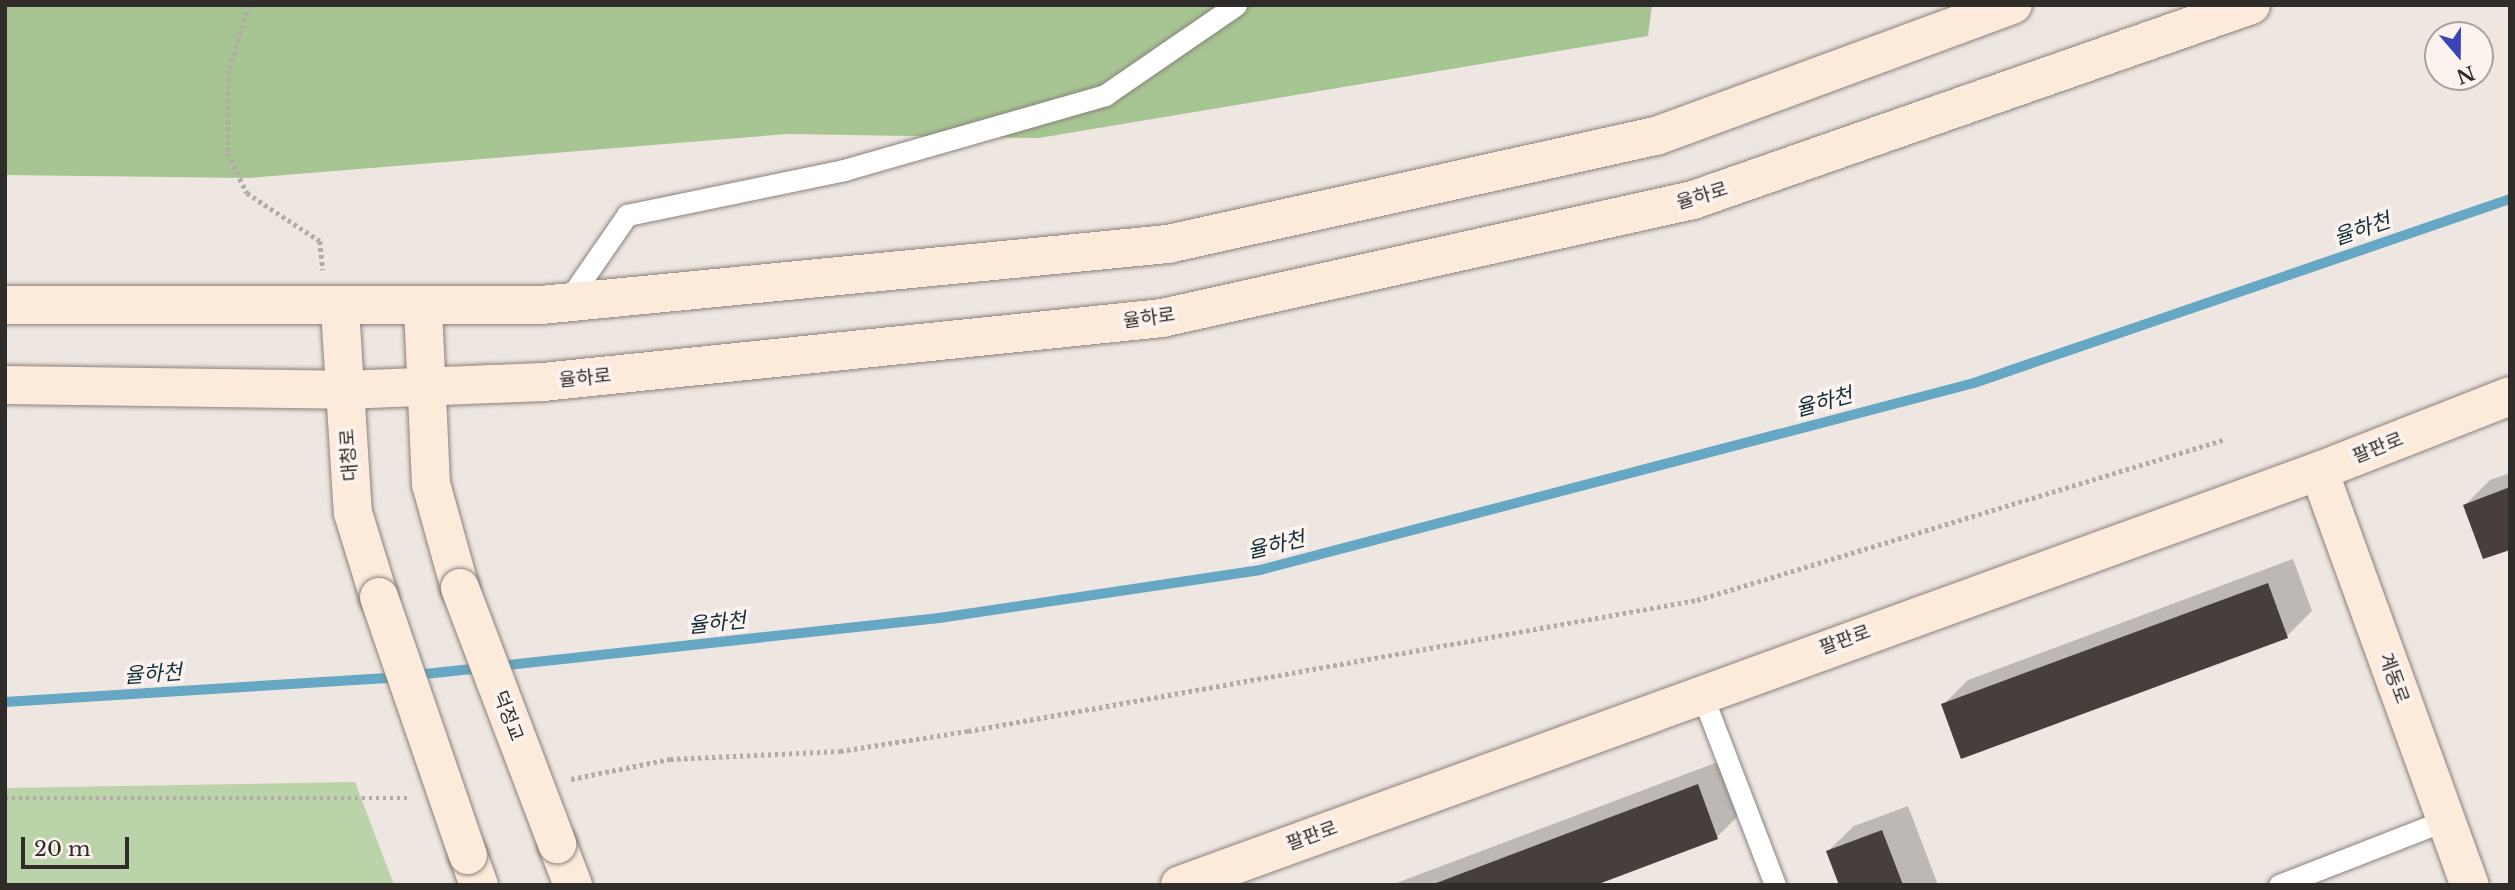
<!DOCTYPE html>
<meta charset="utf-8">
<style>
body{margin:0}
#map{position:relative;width:2515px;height:890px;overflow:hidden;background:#eee6e1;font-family:"Libre Baskerville","Noto Sans KR",serif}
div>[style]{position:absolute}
.green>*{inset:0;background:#bad3a8}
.forest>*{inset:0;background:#a7c592}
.shadow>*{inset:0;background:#0003}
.stream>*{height:10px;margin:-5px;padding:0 5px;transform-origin:5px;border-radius:5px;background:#66a7c3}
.building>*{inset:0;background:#463f3b}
.path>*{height:4.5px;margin-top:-2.25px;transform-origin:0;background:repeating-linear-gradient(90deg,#b2aba7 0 3.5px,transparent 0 7px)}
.roads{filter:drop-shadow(0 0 2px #89817d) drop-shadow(0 0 2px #89817d)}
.lane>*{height:21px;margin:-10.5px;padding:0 10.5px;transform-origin:10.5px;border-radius:10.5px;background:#fff}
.secondary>*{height:38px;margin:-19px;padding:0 19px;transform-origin:19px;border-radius:19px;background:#fcebda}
.bridges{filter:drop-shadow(0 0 2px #89817d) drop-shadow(0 0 2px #89817d)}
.secondary-bridge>*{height:38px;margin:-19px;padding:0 19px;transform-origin:19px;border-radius:19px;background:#fcebda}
span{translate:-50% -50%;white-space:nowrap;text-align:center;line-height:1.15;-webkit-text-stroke:7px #fcf3ee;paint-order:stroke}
.street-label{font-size:19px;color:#2f2c2a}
.water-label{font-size:21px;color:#102f3c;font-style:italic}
.frame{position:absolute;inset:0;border:7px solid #2f2c2a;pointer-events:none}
.north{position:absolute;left:2424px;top:21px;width:70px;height:70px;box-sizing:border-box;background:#fcf3ee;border:2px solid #aaa3a0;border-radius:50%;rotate:160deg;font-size:19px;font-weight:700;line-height:28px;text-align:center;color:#2f2c2a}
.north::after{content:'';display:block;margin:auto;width:24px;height:32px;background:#3b44b8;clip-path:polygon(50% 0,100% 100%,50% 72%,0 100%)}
.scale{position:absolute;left:21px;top:837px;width:108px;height:32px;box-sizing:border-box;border:4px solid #2f2c2a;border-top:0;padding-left:9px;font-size:21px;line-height:24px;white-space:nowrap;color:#2f2c2a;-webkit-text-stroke:5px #fcf3ee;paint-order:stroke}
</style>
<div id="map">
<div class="green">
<div style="clip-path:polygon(355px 782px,394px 885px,5px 885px,5px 788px)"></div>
</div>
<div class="forest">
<div style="clip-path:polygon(5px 5px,1652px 5px,1648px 36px,1039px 138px,787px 134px,249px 178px,5px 175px)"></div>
</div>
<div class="shadow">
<div style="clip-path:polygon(2510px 473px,2510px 548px,2465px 505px,2490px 480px)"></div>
<div style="clip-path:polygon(2293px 559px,2312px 611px,2287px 636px,1943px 705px,1968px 680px)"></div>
<div style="clip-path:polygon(1723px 760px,1742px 812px,1717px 837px,1591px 885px,1391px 885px)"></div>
<div style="clip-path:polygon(1908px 806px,1938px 885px,1841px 885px,1828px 851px,1854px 826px)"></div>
</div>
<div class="stream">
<div style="left:498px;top:666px;width:444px;rotate:-6.2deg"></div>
<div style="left:939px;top:618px;width:325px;rotate:-8.5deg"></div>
<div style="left:1260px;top:570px;width:738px;rotate:-14.68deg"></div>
<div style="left:1974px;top:383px;width:567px;rotate:-18.95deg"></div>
<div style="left:415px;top:675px;width:67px;rotate:-6deg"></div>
<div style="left:5px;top:702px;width:395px;rotate:-3.6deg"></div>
</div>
<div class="building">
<div style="clip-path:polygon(2510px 487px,2510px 550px,2483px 559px,2463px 505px)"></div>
<div style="clip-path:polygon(2268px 583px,2288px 638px,1961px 759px,1941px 704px)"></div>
<div style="clip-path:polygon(1698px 784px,1718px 839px,1596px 885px,1431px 885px)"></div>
<div style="clip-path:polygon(1882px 830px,1903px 885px,1839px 885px,1826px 851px)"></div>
</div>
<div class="path">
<div style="left:249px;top:5px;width:69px;rotate:106.9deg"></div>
<div style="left:229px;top:71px;width:82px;rotate:90.7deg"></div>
<div style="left:228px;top:153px;width:44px;rotate:64.6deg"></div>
<div style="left:247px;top:193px;width:87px;rotate:33.3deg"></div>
<div style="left:320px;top:241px;width:29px;rotate:84deg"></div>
<div style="left:571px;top:779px;width:101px;rotate:-11.4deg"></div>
<div style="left:670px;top:759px;width:170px;rotate:-2.7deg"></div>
<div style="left:840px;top:751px;width:130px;rotate:-8.9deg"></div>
<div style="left:968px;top:731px;width:741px;rotate:-10.19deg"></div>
<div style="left:1697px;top:600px;width:550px;rotate:-16.92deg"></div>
<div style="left:5px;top:798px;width:405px"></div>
</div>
<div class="roads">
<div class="lane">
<div style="left:567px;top:302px;width:106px;rotate:-55.4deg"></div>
<div style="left:627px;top:215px;width:222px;rotate:-11.7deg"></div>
<div style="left:844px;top:170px;width:272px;rotate:-16deg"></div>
<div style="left:1105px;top:95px;width:159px;rotate:-34.5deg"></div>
<div style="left:1701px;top:692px;width:207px;rotate:69deg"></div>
<div style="left:2279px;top:885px;width:179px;rotate:-21.3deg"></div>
</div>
<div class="secondary">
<div style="left:5px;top:305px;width:536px"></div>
<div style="left:541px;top:305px;width:630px;rotate:-5.56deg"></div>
<div style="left:1168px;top:244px;width:500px;rotate:-12.5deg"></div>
<div style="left:1656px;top:136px;width:380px;rotate:-20.2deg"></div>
<div style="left:423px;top:308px;width:176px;rotate:87.4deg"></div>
<div style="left:431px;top:484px;width:108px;rotate:74.4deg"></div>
<div style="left:340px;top:309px;width:204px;rotate:86.4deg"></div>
<div style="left:353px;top:513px;width:88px;rotate:72.8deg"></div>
<div style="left:5px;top:385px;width:339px;rotate:0.8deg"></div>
<div style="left:344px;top:390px;width:199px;rotate:-2.3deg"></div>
<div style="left:543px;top:382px;width:622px;rotate:-5.9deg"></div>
<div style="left:1162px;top:318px;width:544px;rotate:-12.53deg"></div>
<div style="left:1693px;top:200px;width:591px;rotate:-19.26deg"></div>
<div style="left:2319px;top:471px;width:441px;rotate:70deg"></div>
<div style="left:557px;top:844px;width:44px;rotate:68.7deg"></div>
<div style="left:468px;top:855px;width:32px;rotate:70deg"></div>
<div style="left:1180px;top:885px;width:1212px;rotate:-19.98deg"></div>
<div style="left:2319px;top:471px;width:205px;rotate:-21.4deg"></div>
</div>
</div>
<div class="bridges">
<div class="secondary-bridge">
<div style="left:460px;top:588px;width:274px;rotate:69.2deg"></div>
<div style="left:379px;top:597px;width:273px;rotate:71deg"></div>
</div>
</div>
<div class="street-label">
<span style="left:1702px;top:196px;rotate:-17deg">율하로</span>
<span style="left:1149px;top:318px;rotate:-8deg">율하로</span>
<span style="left:585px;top:378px;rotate:-6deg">율하로</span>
<span style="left:2378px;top:448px;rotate:-22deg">팔판로</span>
<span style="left:349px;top:455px;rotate:-94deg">대청로</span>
<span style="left:1845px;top:640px;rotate:-20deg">팔판로</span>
<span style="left:2394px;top:678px;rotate:70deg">계동로</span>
<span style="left:508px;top:716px;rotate:69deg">덕정교</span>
<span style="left:1312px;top:836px;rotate:-20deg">팔판로</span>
</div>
<div class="water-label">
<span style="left:2362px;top:229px;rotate:-19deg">율하천</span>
<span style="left:1824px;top:402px;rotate:-15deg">율하천</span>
<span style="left:1276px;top:545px;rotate:-13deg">율하천</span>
<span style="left:717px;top:623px;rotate:-6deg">율하천</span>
<span style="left:153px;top:674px;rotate:-4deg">율하천</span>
</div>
<div class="frame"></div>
<div class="north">N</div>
<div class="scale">20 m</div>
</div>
